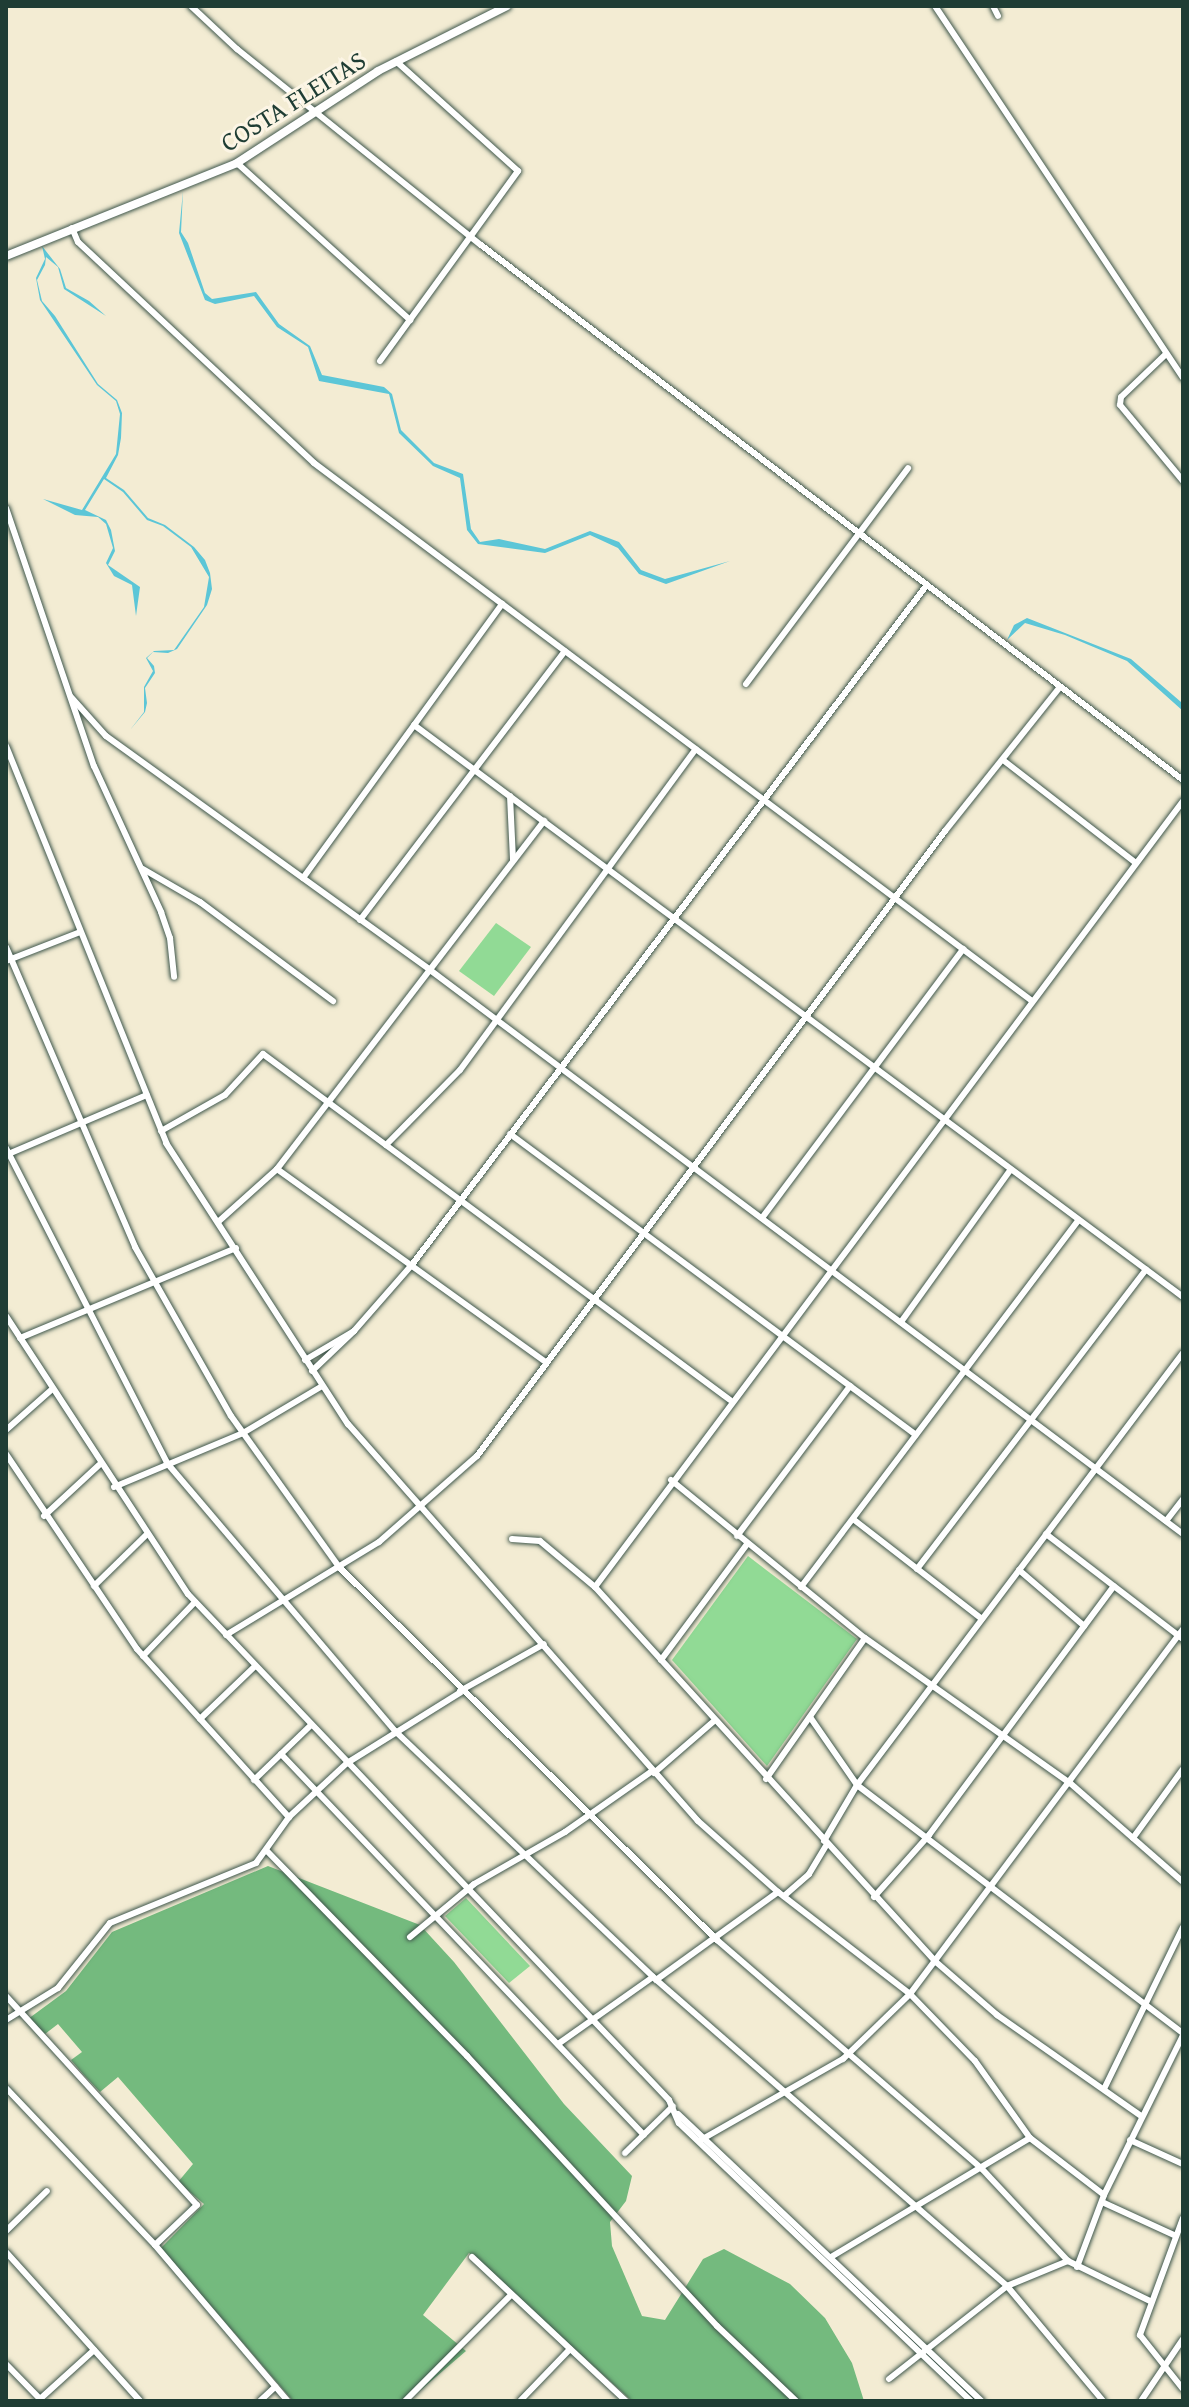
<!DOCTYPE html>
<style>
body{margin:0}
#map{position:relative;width:1189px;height:2407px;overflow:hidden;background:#f3ecd3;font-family:"Gentium Book Plus",serif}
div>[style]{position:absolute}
.green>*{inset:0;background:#91da95}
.forest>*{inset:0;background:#74ba7e}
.water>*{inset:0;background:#5cc6d7}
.roads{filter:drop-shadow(0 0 2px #3f574c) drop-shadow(0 0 2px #3f574c)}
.minor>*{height:6px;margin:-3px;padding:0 3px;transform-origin:3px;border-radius:3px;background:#fff}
.secondary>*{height:8px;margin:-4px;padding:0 4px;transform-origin:4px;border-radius:4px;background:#fff}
span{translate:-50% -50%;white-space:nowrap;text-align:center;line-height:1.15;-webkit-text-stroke:6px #fcf5e5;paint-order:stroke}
.street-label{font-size:26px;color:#1f3d34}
.frame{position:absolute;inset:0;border:8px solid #1f3d34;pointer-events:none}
</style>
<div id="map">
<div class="green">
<div style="clip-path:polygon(496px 923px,531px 947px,494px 996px,459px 971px)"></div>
<div style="clip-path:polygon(748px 1556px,857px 1639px,767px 1766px,672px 1660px)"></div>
<div style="clip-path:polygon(466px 1898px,530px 1966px,509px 1983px,445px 1916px)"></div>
</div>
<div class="forest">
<div style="clip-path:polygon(268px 1866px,420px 1925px,454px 1962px,564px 2104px,632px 2176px,626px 2201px,610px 2222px,612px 2246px,642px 2316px,665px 2320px,703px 2259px,724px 2249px,790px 2284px,825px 2318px,852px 2363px,864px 2401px,632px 2401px,469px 2253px,423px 2315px,466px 2351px,408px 2401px,293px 2401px,161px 2248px,204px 2204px,178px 2182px,193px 2164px,118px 2077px,100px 2092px,83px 2074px,71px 2060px,82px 2052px,58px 2024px,45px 2034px,28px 2019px,66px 1991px,112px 1932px)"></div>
</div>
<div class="water">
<div style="clip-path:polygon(183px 191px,181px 232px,188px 243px,205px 293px,212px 299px,256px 292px,279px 324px,310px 346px,322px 375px,384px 387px,392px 394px,401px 430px,434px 463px,463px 474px,471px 529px,480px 542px,499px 539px,545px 549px,590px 531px,619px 542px,641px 570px,665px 579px,730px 561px,666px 584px,639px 574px,618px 548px,590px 535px,545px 553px,478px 544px,467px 530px,460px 478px,433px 466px,399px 433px,389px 394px,319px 381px,308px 347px,277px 327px,254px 296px,215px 304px,205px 300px,179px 233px)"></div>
<div style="clip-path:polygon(42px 246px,60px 269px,66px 288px,89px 301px,106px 316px,64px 289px,58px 267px,46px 257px,45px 265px,37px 280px,42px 301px,55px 316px,98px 384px,117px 400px,122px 413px,121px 438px,118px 455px,106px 478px,124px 490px,148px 518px,165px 525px,194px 547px,205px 560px,210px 573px,212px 589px,207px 605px,177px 649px,168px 653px,153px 652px,147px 658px,154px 666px,155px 673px,145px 688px,147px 703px,145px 712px,130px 730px,144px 712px,144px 687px,153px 671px,146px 658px,154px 651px,174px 650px,204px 607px,209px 577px,191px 547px,163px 526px,147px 520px,123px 492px,104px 479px,85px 510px,106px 520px,111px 530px,115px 551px,108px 565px,140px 587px,136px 616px,132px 585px,114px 576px,106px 563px,113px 548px,106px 524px,98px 517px,75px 515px,43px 499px,82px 510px,116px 454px,120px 414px,116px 401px,97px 385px,40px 300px,36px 278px,45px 259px)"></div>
<div style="clip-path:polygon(1027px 618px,1131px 659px,1181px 702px,1183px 711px,1127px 661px,1065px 635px,1025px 623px,1007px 640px,1014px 625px)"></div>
</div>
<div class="roads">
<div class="minor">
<div style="left:191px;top:6px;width:63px;rotate:43.1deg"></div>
<div style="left:237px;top:49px;width:313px;rotate:38.8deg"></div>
<div style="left:481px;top:245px;width:883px;rotate:37.31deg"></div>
<div style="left:935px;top:6px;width:447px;rotate:56.3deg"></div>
<div style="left:993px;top:6px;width:11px;rotate:63deg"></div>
<div style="left:237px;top:163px;width:234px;rotate:42.2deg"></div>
<div style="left:72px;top:228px;width:15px;rotate:67deg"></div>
<div style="left:78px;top:242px;width:323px;rotate:43.1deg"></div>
<div style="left:314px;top:463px;width:897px;rotate:36.84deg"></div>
<div style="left:1166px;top:354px;width:62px;rotate:136.3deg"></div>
<div style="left:1121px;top:397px;width:8px;rotate:97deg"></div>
<div style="left:1120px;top:405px;width:99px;rotate:50.3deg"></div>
<div style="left:380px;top:361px;width:235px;rotate:-54deg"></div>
<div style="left:518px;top:171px;width:164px;rotate:-138deg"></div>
<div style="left:6px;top:508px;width:273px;rotate:71.2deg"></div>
<div style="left:94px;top:766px;width:161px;rotate:65.3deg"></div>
<div style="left:161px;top:912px;width:28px;rotate:71deg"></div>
<div style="left:170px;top:938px;width:39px;rotate:84deg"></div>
<div style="left:746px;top:684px;width:270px;rotate:-53.1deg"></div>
<div style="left:71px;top:697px;width:52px;rotate:48.1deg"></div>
<div style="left:106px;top:736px;width:400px;rotate:35.8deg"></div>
<div style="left:430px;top:970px;width:941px;rotate:36.83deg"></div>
<div style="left:414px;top:725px;width:958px;rotate:36.64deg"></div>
<div style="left:6px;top:746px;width:428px;rotate:68deg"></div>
<div style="left:166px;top:1143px;width:335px;rotate:57.1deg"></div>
<div style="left:348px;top:1424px;width:529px;rotate:48.6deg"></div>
<div style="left:698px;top:1821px;width:107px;rotate:41.6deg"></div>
<div style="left:778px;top:1892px;width:167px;rotate:37.7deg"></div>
<div style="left:910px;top:1994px;width:93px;rotate:45.9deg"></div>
<div style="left:975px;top:2061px;width:95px;rotate:54.5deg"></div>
<div style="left:1030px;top:2138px;width:93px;rotate:37.6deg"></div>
<div style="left:1003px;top:760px;width:168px;rotate:37.8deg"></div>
<div style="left:510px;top:796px;width:64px;rotate:87.3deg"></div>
<div style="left:143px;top:869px;width:66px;rotate:30.1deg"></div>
<div style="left:200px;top:902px;width:166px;rotate:36.7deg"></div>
<div style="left:303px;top:878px;width:339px;rotate:-54deg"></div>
<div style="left:360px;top:920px;width:338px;rotate:-52.7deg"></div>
<div style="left:6px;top:947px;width:327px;rotate:66.7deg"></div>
<div style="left:135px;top:1247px;width:194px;rotate:60.4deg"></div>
<div style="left:231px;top:1416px;width:186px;rotate:54.4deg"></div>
<div style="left:339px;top:1567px;width:531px;rotate:44.62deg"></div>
<div style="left:717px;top:1940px;width:350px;rotate:40.8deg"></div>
<div style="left:982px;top:2169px;width:126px;rotate:46.9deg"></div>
<div style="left:1068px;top:2261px;width:93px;rotate:26deg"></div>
<div style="left:6px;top:961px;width:79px;rotate:-21.4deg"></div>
<div style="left:161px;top:1131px;width:73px;rotate:-29.4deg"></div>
<div style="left:225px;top:1095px;width:56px;rotate:-47.2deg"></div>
<div style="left:263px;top:1054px;width:581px;rotate:36.53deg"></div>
<div style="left:510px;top:1134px;width:505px;rotate:36.55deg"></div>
<div style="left:386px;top:1145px;width:105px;rotate:-45.4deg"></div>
<div style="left:460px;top:1070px;width:398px;rotate:-53.7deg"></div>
<div style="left:6px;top:1148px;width:354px;rotate:62.9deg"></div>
<div style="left:167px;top:1463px;width:352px;rotate:49.6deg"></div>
<div style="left:395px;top:1731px;width:356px;rotate:43.6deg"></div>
<div style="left:653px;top:1977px;width:470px;rotate:41.1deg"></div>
<div style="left:1007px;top:2286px;width:150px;rotate:50.1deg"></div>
<div style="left:6px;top:1155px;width:153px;rotate:-23.1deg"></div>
<div style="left:277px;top:1169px;width:331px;rotate:35.7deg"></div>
<div style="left:762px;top:1218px;width:336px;rotate:-53.2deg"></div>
<div style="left:218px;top:1222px;width:79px;rotate:-41.9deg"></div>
<div style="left:277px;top:1169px;width:439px;rotate:-52.5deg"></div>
<div style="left:6px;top:1316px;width:332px;rotate:56.8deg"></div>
<div style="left:188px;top:1594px;width:698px;rotate:46.45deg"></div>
<div style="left:669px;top:2100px;width:25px;rotate:67deg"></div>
<div style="left:679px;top:2123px;width:403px;rotate:43.6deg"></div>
<div style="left:901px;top:1322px;width:188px;rotate:-54.3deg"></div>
<div style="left:354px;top:1331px;width:86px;rotate:-48.8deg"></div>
<div style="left:411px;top:1266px;width:853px;rotate:-52.86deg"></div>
<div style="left:20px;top:1338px;width:234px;rotate:-22.6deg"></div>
<div style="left:305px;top:1360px;width:57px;rotate:-30.6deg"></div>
<div style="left:354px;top:1331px;width:58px;rotate:136.4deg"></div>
<div style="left:6px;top:1430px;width:60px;rotate:-41.6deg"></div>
<div style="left:6px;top:1454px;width:235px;rotate:56.1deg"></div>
<div style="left:137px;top:1649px;width:227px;rotate:47.9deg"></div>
<div style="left:671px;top:1480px;width:250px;rotate:39.2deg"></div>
<div style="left:865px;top:1638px;width:251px;rotate:35.3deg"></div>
<div style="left:1070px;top:1783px;width:150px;rotate:41.2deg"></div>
<div style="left:114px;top:1487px;width:140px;rotate:-22.7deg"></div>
<div style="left:243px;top:1433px;width:92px;rotate:-30.7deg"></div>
<div style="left:44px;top:1516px;width:75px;rotate:-42.8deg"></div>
<div style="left:853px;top:1519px;width:163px;rotate:37.8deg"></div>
<div style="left:1166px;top:1521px;width:28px;rotate:-52deg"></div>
<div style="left:1046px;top:1534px;width:173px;rotate:37.5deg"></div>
<div style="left:737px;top:1536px;width:188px;rotate:-53deg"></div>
<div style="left:512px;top:1539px;width:28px;rotate:4deg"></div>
<div style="left:540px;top:1541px;width:72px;rotate:39.9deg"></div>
<div style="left:595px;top:1587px;width:507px;rotate:47.72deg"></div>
<div style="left:936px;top:1962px;width:81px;rotate:41deg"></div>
<div style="left:997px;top:2015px;width:176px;rotate:35deg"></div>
<div style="left:917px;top:1569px;width:377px;rotate:-52.6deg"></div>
<div style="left:1019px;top:1570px;width:86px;rotate:40.7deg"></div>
<div style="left:94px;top:1586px;width:73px;rotate:-44.4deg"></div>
<div style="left:595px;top:1587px;width:982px;rotate:-53.2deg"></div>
<div style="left:801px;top:1587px;width:460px;rotate:-52.9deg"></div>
<div style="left:226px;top:1635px;width:179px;rotate:-31.3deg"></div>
<div style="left:379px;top:1542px;width:130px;rotate:-41.3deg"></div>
<div style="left:477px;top:1456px;width:781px;rotate:-53.17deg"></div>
<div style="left:945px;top:831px;width:184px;rotate:-51.4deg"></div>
<div style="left:143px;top:1656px;width:75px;rotate:-46.1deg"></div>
<div style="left:661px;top:1660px;width:144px;rotate:-53.4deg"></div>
<div style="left:460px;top:1691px;width:96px;rotate:-29.2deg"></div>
<div style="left:810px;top:1717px;width:83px;rotate:55.3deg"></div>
<div style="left:857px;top:1785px;width:410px;rotate:37.3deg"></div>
<div style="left:200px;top:1719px;width:76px;rotate:-43.9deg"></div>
<div style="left:281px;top:1754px;width:526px;rotate:46.39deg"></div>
<div style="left:654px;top:1773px;width:79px;rotate:-40.9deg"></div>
<div style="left:766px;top:1779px;width:172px;rotate:-54.9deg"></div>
<div style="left:254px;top:1780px;width:79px;rotate:-44deg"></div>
<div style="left:1133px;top:1838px;width:85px;rotate:-54.1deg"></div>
<div style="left:824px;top:1841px;width:65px;rotate:-59.5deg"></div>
<div style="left:857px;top:1785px;width:541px;rotate:-52.96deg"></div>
<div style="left:266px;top:1850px;width:288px;rotate:45.7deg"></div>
<div style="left:467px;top:2056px;width:368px;rotate:47.2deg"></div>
<div style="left:717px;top:2326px;width:109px;rotate:43.5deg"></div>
<div style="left:784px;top:1896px;width:33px;rotate:-41deg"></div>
<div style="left:809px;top:1874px;width:35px;rotate:-59deg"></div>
<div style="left:874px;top:1897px;width:83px;rotate:-48.4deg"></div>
<div style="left:929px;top:1835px;width:310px;rotate:-53.4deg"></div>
<div style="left:410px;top:1937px;width:83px;rotate:-39.6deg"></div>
<div style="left:474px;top:1884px;width:105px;rotate:-29.7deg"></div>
<div style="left:565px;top:1832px;width:106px;rotate:-35deg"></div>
<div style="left:656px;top:1980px;width:150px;rotate:-35.8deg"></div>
<div style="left:6px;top:1996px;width:283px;rotate:47.6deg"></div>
<div style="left:197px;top:2205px;width:58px;rotate:136.4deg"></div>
<div style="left:6px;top:2020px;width:61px;rotate:-31.6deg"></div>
<div style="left:58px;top:1988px;width:83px;rotate:-51.3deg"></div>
<div style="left:110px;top:1923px;width:158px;rotate:-22.3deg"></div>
<div style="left:256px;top:1863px;width:57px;rotate:-54.3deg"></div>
<div style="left:289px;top:1817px;width:79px;rotate:-43deg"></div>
<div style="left:347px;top:1763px;width:134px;rotate:-31.9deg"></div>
<div style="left:558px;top:2044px;width:116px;rotate:-35.2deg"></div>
<div style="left:6px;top:2088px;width:216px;rotate:46.5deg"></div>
<div style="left:155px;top:2245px;width:205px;rotate:49.6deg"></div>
<div style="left:1104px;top:2089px;width:180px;rotate:-64deg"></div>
<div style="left:678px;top:2114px;width:418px;rotate:43.4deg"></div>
<div style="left:1130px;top:2140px;width:58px;rotate:24.4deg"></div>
<div style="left:699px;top:2141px;width:166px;rotate:-29.7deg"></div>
<div style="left:843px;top:2059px;width:93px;rotate:-44.1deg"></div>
<div style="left:910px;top:1994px;width:456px;rotate:-53.2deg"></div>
<div style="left:625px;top:2153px;width:67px;rotate:-44.4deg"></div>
<div style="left:1102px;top:2202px;width:81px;rotate:24.7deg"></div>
<div style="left:1183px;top:2218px;width:125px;rotate:110.2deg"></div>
<div style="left:1140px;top:2335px;width:69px;rotate:51.5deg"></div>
<div style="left:6px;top:2231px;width:57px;rotate:-44.3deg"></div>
<div style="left:6px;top:2252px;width:200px;rotate:48deg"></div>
<div style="left:472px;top:2257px;width:211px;rotate:43.1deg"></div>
<div style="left:831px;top:2257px;width:232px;rotate:-30.9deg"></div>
<div style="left:1077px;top:2267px;width:77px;rotate:-69.4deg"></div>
<div style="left:1104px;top:2195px;width:178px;rotate:-63.7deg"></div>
<div style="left:6px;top:2364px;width:49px;rotate:45.8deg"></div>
<div style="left:889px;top:2379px;width:150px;rotate:-38.2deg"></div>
<div style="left:1007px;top:2286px;width:66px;rotate:-22.3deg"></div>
<div style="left:40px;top:2399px;width:73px;rotate:-42.2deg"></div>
<div style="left:260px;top:2401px;width:21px;rotate:-43deg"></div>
<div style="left:405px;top:2401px;width:150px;rotate:-45deg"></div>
<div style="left:520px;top:2401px;width:72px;rotate:-46.1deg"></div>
<div style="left:1141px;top:2401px;width:75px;rotate:-55.9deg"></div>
</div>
<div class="secondary">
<div style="left:6px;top:256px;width:249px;rotate:-21.9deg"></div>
<div style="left:237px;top:163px;width:168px;rotate:-33.1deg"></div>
<div style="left:378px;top:71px;width:144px;rotate:-26.7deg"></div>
</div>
</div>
<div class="street-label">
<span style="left:293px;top:101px;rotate:-32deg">COSTA FLEITAS</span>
</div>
<div class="frame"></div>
</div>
